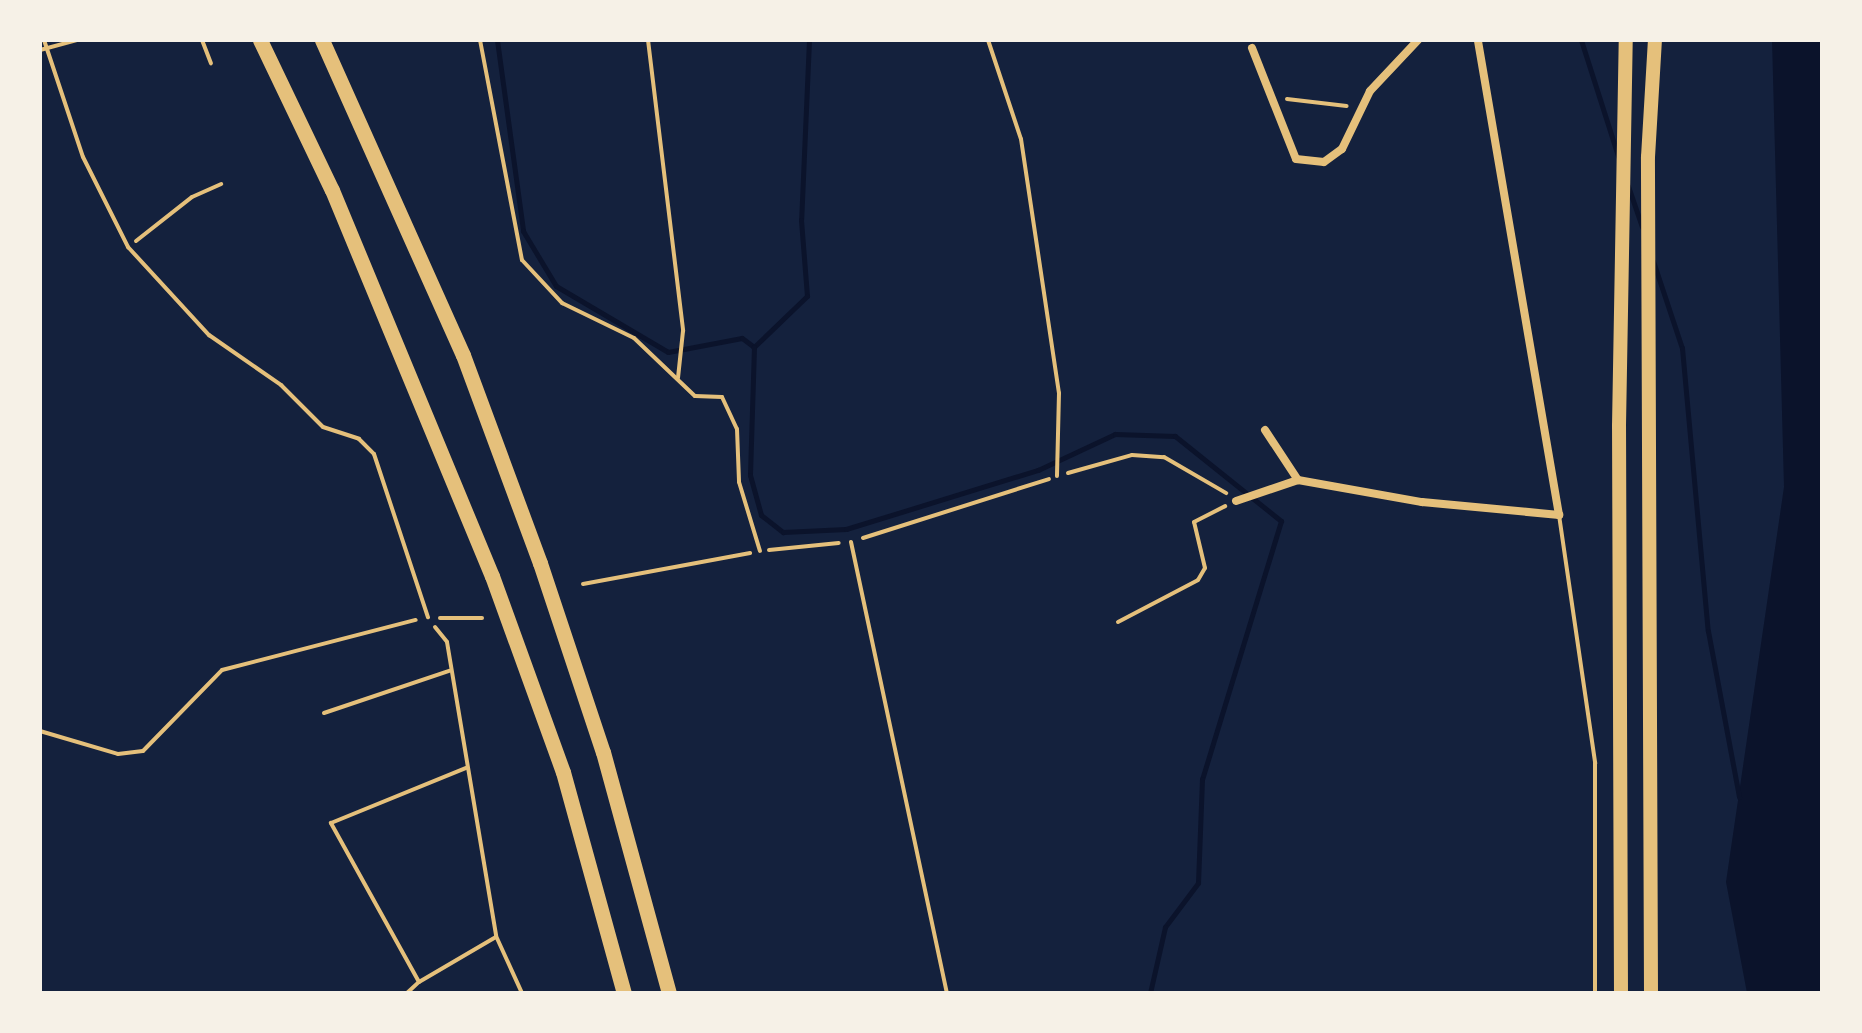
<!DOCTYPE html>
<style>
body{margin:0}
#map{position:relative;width:1862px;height:1033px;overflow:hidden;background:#14213d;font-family:"Titillium Web",sans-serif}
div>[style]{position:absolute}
.water>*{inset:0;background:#0b132b}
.stream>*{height:5px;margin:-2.5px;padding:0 2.5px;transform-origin:2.5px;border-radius:2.5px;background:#0b132b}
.path>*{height:4px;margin:-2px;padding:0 2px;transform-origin:2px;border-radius:2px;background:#e5c07b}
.service>*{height:4px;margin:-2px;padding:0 2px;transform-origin:2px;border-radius:2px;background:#e5c07b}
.minor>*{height:8px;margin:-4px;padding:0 4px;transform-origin:4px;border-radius:4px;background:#e5c07b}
.trunk>*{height:14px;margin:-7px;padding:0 7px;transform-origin:7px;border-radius:7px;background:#e5c07b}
.motorway>*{height:15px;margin:-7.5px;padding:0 7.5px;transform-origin:7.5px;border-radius:7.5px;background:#e5c07b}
span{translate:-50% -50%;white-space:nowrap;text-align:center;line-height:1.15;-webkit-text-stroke:10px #f6f1e7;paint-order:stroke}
.frame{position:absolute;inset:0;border:42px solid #f6f1e7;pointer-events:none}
</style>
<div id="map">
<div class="water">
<div style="clip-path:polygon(1772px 40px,1822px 40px,1822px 993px,1747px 993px,1726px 882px,1784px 487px)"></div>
</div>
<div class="stream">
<div style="left:497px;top:40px;width:193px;rotate:82.2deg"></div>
<div style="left:523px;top:231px;width:64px;rotate:59deg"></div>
<div style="left:556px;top:286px;width:130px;rotate:30.5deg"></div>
<div style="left:668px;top:352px;width:75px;rotate:-10.7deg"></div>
<div style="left:742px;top:338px;width:15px;rotate:37deg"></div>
<div style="left:809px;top:40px;width:180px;rotate:92.5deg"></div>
<div style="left:801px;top:220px;width:76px;rotate:85.5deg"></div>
<div style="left:807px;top:296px;width:74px;rotate:136.1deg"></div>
<div style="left:754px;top:347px;width:128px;rotate:91.8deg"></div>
<div style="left:750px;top:475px;width:41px;rotate:74.6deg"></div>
<div style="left:761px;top:515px;width:28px;rotate:38deg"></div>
<div style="left:783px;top:532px;width:63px;rotate:-2.7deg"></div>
<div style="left:846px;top:529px;width:201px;rotate:-17.1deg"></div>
<div style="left:1038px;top:470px;width:85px;rotate:-25.1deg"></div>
<div style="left:1115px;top:434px;width:60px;rotate:1.9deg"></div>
<div style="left:1175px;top:436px;width:136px;rotate:38.7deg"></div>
<div style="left:1281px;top:521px;width:270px;rotate:107deg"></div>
<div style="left:1202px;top:779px;width:104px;rotate:92.2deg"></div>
<div style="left:1198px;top:883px;width:55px;rotate:126.9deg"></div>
<div style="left:1165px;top:927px;width:68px;rotate:102.8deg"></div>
<div style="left:1581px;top:40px;width:122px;rotate:72.3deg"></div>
<div style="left:1628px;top:186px;width:43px;rotate:71.1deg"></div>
<div style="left:1653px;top:261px;width:92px;rotate:71.6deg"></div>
<div style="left:1682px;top:348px;width:284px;rotate:84.8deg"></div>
<div style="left:1708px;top:631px;width:169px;rotate:79.4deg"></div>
</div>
<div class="path">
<div style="left:202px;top:40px;width:25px;rotate:69deg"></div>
<div style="left:1287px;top:99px;width:60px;rotate:6.7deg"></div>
<div style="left:136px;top:241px;width:71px;rotate:-38.2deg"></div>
<div style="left:192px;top:197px;width:32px;rotate:-24deg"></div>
<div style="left:1068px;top:473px;width:66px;rotate:-15.7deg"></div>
<div style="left:1132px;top:455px;width:32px;rotate:4deg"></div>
<div style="left:1164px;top:457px;width:72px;rotate:30.1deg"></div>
<div style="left:863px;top:538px;width:195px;rotate:-17.6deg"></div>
<div style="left:769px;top:550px;width:70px;rotate:-5.7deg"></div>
<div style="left:583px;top:584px;width:170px;rotate:-10.5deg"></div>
<div style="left:440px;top:618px;width:42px"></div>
<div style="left:1118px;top:622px;width:90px;rotate:-27.7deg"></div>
<div style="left:1198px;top:580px;width:14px;rotate:-60deg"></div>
<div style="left:1205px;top:568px;width:47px;rotate:-103.4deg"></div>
<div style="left:1194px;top:522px;width:35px;rotate:-27deg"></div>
<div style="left:435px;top:627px;width:19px;rotate:51deg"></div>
<div style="left:447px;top:642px;width:298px;rotate:80.5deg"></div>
<div style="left:496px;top:936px;width:63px;rotate:65.5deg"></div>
<div style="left:324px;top:713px;width:132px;rotate:-18.6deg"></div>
<div style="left:40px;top:731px;width:81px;rotate:16.4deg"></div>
<div style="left:118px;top:754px;width:25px;rotate:-7deg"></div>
<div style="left:143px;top:751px;width:113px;rotate:-45.7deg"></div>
<div style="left:222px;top:670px;width:200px;rotate:-14.5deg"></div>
<div style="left:419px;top:982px;width:89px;rotate:-30.3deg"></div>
<div style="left:407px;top:993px;width:16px;rotate:-43deg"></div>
<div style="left:419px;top:982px;width:182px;rotate:-119deg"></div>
<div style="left:331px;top:823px;width:146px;rotate:-22.2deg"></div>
</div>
<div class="service">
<div style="left:44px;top:40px;width:123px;rotate:71.6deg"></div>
<div style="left:83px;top:157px;width:101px;rotate:63.4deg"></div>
<div style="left:128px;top:247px;width:120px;rotate:47.4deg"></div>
<div style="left:209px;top:335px;width:88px;rotate:34.8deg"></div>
<div style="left:281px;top:385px;width:59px;rotate:45deg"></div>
<div style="left:323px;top:427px;width:38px;rotate:18deg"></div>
<div style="left:359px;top:439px;width:21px;rotate:45deg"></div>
<div style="left:374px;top:454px;width:172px;rotate:71.7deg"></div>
<div style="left:480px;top:40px;width:224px;rotate:79.2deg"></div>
<div style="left:522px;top:260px;width:59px;rotate:47.1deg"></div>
<div style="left:562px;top:303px;width:80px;rotate:25.9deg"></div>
<div style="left:634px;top:338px;width:84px;rotate:43.6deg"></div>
<div style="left:695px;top:396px;width:27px;rotate:2deg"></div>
<div style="left:722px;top:397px;width:35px;rotate:65deg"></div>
<div style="left:737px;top:429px;width:53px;rotate:87.8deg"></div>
<div style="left:739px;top:482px;width:72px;rotate:73.1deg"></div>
<div style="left:648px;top:40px;width:293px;rotate:83.1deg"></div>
<div style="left:683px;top:331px;width:47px;rotate:96.1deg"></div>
<div style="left:988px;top:40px;width:104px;rotate:71.6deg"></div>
<div style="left:1021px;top:139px;width:257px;rotate:81.5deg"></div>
<div style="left:1059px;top:393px;width:83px;rotate:91.4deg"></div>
<div style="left:40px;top:50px;width:39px;rotate:-15deg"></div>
<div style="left:1559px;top:515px;width:251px;rotate:81.7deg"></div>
<div style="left:1595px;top:763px;width:230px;rotate:90deg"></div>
<div style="left:851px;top:542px;width:461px;rotate:78deg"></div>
</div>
<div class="minor">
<div style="left:1252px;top:48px;width:119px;rotate:68.4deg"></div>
<div style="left:1296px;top:159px;width:28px;rotate:6deg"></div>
<div style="left:1324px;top:162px;width:22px;rotate:-36deg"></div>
<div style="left:1342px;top:149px;width:64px;rotate:-64.2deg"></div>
<div style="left:1370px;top:91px;width:70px;rotate:-46.7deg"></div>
<div style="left:1265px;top:430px;width:60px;rotate:56.6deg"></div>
<div style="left:1298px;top:480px;width:126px;rotate:10.1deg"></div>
<div style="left:1422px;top:502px;width:138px;rotate:5.4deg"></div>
<div style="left:1559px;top:515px;width:482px;rotate:-99.7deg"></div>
<div style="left:1236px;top:501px;width:65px;rotate:-18.7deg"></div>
</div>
<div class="trunk">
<div style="left:1621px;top:993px;width:567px;rotate:-90.2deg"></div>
<div style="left:1619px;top:426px;width:386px;rotate:-89deg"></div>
<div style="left:1651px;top:993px;width:836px;rotate:-90.21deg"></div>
<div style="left:1648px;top:157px;width:117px;rotate:-86.6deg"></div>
</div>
<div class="motorway">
<div style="left:260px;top:40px;width:166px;rotate:64.4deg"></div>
<div style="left:332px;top:190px;width:418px;rotate:67.5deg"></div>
<div style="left:492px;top:576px;width:208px;rotate:70.1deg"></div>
<div style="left:563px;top:772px;width:229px;rotate:74.6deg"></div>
<div style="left:322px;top:40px;width:345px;rotate:65.9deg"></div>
<div style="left:463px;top:355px;width:222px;rotate:69.7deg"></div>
<div style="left:540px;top:563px;width:199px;rotate:71.6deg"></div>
<div style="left:603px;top:752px;width:250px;rotate:74.7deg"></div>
</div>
<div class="frame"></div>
</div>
